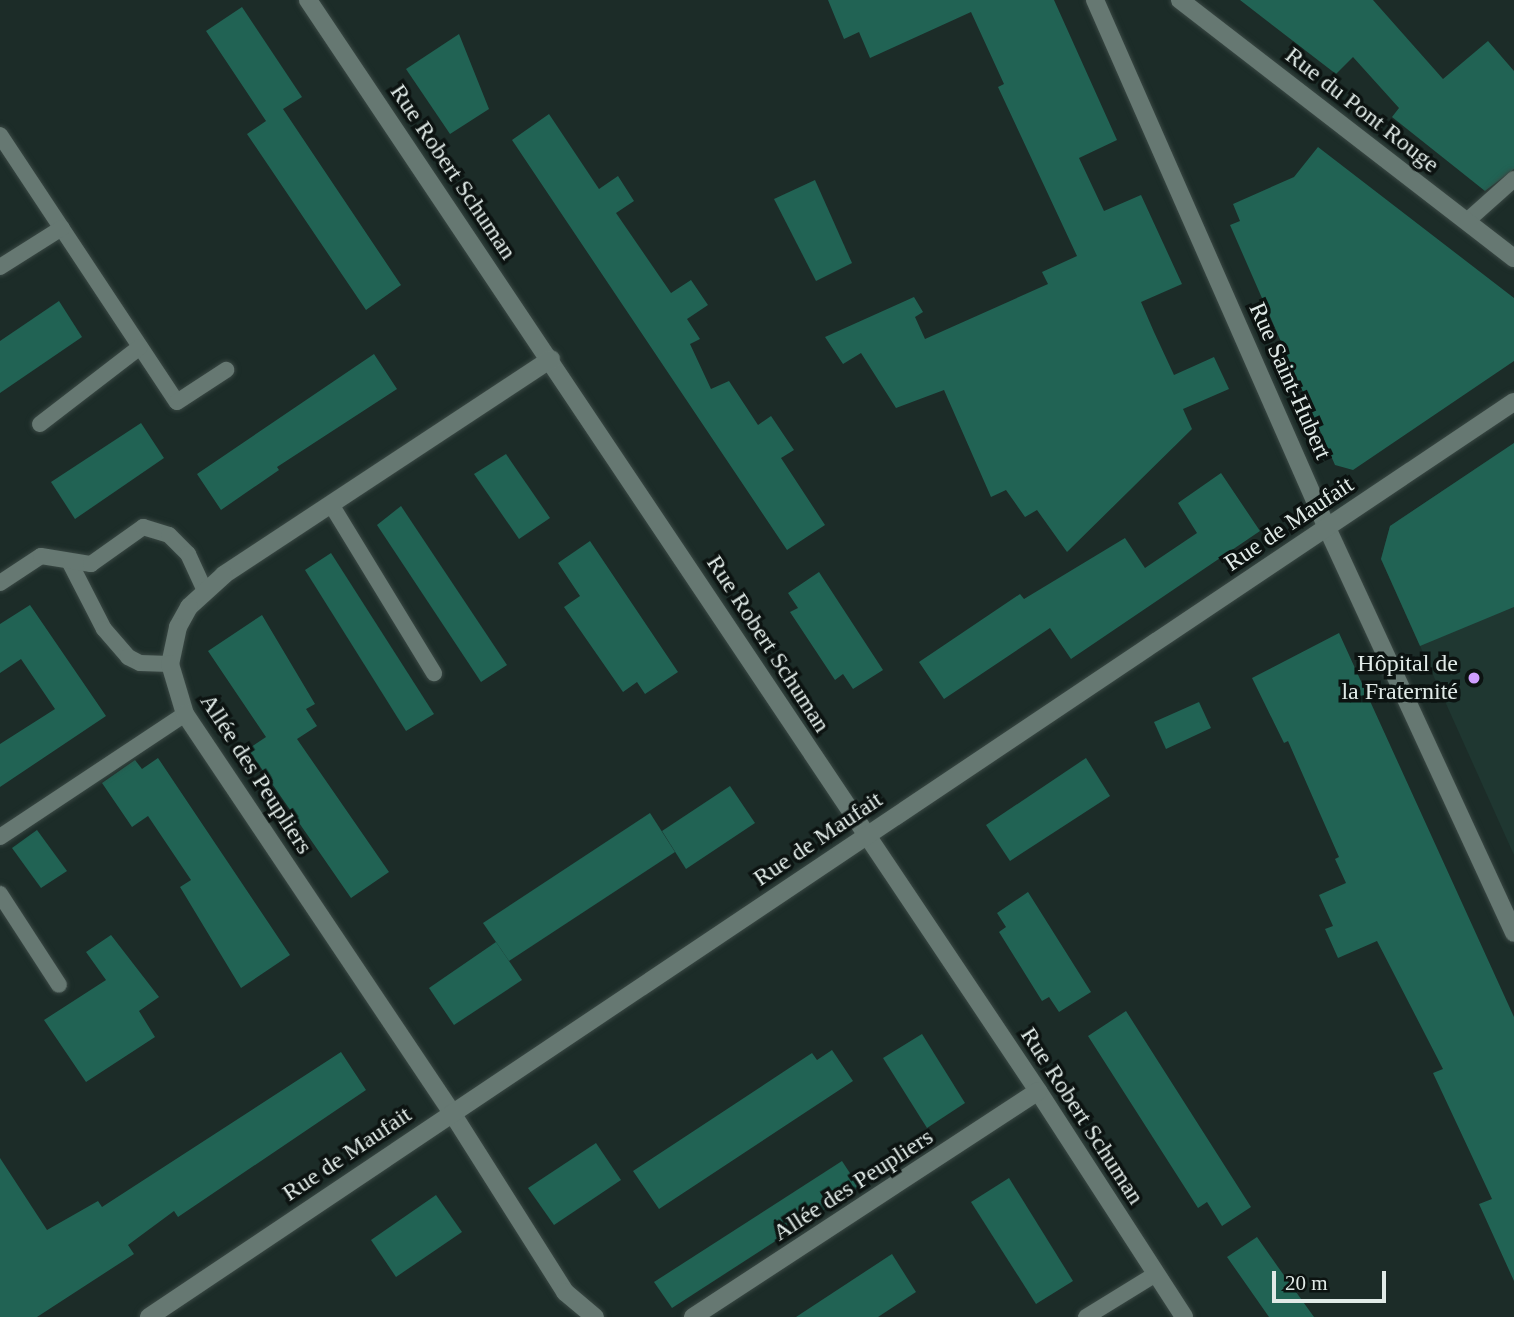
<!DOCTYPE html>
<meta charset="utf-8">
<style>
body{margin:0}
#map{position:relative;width:1514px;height:1317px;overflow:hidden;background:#1c2c28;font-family:"Times New Roman",serif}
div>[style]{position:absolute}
.built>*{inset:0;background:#1f3731}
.building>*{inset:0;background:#216354}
.roads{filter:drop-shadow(0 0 2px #3a4844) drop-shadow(0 0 2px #3a4844)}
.lane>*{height:16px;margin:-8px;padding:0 8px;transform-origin:8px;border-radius:8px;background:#667872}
.street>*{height:18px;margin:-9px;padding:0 9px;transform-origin:9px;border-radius:9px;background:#667872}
.dots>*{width:19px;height:19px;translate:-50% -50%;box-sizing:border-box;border:4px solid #0c1311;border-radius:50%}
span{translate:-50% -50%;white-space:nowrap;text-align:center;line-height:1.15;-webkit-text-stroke:7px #0c1311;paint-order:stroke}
.street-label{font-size:24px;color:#e0eae7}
.poi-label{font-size:24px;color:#e0eae7}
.right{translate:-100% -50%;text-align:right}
.scale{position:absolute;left:1272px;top:1271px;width:114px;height:32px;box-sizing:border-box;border:4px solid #e0eae7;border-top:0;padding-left:9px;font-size:21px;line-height:24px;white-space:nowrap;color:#e0eae7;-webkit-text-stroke:5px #0c1311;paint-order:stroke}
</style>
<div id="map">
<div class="built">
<div style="clip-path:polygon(1514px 443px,1514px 855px,1381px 559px,1390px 526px)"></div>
</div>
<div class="building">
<div style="clip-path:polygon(828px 0,1054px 0,1117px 140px,1079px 158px,1104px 211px,1141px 195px,1182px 284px,1141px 302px,1154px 332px,1174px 375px,1214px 357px,1229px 389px,1183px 409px,1192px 429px,1067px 552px,1037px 510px,1025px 517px,1006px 490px,991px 497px,944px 390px,896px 408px,861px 353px,843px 364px,825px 337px,914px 297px,923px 312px,915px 317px,925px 339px,1048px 284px,1042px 272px,1077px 256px,998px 87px,1004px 84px,971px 12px,870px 58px,859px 32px,844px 39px)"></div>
<div style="clip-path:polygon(1240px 0,1373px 0,1443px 79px,1488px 41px,1514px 71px,1514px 169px,1485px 191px,1392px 117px,1399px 108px,1353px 57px,1336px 74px)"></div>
<div style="clip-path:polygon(242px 7px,302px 97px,283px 109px,401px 285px,366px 310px,247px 134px,266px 121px,206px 31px)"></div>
<div style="clip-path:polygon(459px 34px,489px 109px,450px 134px,406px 69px)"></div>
<div style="clip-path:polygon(549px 114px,599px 189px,618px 176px,634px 201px,616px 213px,671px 293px,691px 280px,708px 305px,687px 319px,700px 339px,690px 344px,711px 389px,729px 381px,758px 425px,771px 416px,794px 450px,781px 458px,825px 525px,787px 550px,512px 140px)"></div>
<div style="clip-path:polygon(1318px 147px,1514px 298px,1514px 361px,1353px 470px,1335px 465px,1230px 225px,1240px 221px,1233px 204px,1294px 177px)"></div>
<div style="clip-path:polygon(815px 180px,852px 263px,816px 281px,774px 199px)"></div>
<div style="clip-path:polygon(59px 301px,82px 337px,0 393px,0 341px)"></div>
<div style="clip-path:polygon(374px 354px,397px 389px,277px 467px,279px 470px,221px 510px,197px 474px)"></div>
<div style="clip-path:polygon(141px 423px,164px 458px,75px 519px,51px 482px)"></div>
<div style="clip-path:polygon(1514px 443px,1514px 607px,1420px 646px,1381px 559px,1390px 526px)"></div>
<div style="clip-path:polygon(506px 454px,550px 518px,519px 539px,474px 474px)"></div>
<div style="clip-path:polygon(1221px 473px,1260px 531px,1071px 659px,1050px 628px,944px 699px,919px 662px,1020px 594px,1024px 599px,1125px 538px,1145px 568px,1197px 533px,1178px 503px)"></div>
<div style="clip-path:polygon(401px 506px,507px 665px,481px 682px,377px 525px)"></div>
<div style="clip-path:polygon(590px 541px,678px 672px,645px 694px,637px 682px,623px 692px,564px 607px,580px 596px,558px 563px)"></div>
<div style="clip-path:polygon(331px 553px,434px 714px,406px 731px,305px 570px)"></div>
<div style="clip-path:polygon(819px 572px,883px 670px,853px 689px,843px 674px,835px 680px,790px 612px,798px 608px,788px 593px)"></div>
<div style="clip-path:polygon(30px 605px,106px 716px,0 787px,0 744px,55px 709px,21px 659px,0 673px,0 624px)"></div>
<div style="clip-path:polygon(262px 615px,315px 704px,306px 709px,317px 726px,297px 739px,389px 872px,351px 898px,248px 749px,266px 737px,208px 651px)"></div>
<div style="clip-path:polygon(1339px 633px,1514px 1017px,1514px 1281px,1479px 1204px,1492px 1199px,1433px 1073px,1443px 1069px,1377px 941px,1338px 958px,1325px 929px,1333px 926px,1319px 895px,1346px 883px,1335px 859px,1339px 857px,1288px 741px,1284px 743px,1252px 678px)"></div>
<div style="clip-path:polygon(1199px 702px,1211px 728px,1166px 749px,1154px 722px)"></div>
<div style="clip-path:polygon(158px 758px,290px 955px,241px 988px,180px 887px,191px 880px,148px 816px,132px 827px,102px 783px,135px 760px,142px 769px)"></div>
<div style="clip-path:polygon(1086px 758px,1110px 796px,1010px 861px,986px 825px)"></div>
<div style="clip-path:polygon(730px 786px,755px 823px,686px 869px,662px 831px)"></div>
<div style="clip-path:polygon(650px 813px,675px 852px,509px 961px,483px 923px)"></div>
<div style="clip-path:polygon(37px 830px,67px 871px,41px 888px,12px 848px)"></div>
<div style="clip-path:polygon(1028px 892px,1091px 992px,1059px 1012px,1049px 997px,1042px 1001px,999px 932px,1006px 927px,997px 913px)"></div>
<div style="clip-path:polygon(111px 935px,159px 997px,139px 1011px,155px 1037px,86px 1082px,44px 1020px,106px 980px,86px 952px)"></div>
<div style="clip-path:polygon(496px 942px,522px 980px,454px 1025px,429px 988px)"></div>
<div style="clip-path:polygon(1126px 1011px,1251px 1207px,1222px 1226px,1207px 1202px,1198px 1208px,1088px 1036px)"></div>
<div style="clip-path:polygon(922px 1034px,965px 1103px,927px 1128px,883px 1058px)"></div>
<div style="clip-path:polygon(832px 1050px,853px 1081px,659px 1209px,633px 1171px,812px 1053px,817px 1060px)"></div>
<div style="clip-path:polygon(341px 1052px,366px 1090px,178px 1217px,174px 1211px,128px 1245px,134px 1254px,37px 1317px,0 1317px,0 1158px,47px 1230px,98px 1201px,102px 1207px)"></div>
<div style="clip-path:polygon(596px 1143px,621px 1180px,554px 1225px,528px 1188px)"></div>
<div style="clip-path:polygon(842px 1161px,859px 1187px,672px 1308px,654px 1282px)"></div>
<div style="clip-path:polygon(1009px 1178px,1073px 1281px,1036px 1304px,971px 1202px)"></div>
<div style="clip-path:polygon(436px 1195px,462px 1232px,396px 1277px,371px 1240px)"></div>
<div style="clip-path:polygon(1257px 1237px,1278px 1267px,1314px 1317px,1269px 1317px,1227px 1257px)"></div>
<div style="clip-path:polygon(892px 1254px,916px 1292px,878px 1317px,796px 1317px)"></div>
</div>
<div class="roads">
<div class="lane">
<div style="left:0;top:135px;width:320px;rotate:56.5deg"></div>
<div style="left:177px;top:402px;width:59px;rotate:-33.1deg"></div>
<div style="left:1467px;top:221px;width:63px;rotate:-41.8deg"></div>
<div style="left:0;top:267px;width:73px;rotate:-32.2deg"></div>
<div style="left:40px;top:424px;width:126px;rotate:-37.6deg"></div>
<div style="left:332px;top:506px;width:196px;rotate:58.6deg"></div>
<div style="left:69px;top:561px;width:76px;rotate:62.8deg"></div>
<div style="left:104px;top:629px;width:37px;rotate:49deg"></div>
<div style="left:128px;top:657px;width:13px;rotate:27deg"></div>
<div style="left:140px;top:663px;width:30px;rotate:2deg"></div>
<div style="left:0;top:583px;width:49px;rotate:-33.4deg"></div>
<div style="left:41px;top:556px;width:51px;rotate:9.1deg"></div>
<div style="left:91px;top:564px;width:64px;rotate:-35.4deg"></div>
<div style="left:143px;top:527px;width:27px;rotate:17deg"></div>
<div style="left:169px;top:535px;width:27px;rotate:45deg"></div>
<div style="left:188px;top:554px;width:41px;rotate:65.3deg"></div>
<div style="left:0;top:837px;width:222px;rotate:-33.6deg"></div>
<div style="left:0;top:894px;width:108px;rotate:57deg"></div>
<div style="left:1086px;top:1317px;width:82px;rotate:-31.6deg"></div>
</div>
<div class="street">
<div style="left:308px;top:0;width:1313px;rotate:56.21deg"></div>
<div style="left:1038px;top:1091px;width:269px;rotate:57.1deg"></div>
<div style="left:1095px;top:0;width:577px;rotate:66.28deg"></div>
<div style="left:1327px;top:528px;width:446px;rotate:65.2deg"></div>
<div style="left:1180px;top:0;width:422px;rotate:37.7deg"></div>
<div style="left:551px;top:359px;width:392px;rotate:146.6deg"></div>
<div style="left:224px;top:575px;width:47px;rotate:137.6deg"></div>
<div style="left:189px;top:607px;width:23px;rotate:119deg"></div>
<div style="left:178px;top:627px;width:38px;rotate:102deg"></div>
<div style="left:170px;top:664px;width:52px;rotate:73.3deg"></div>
<div style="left:185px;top:714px;width:480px;rotate:56.2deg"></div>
<div style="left:452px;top:1113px;width:212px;rotate:57.7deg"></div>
<div style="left:565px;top:1292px;width:39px;rotate:40deg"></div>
<div style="left:149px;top:1317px;width:1643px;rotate:-33.84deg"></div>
<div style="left:693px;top:1317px;width:412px;rotate:-33.2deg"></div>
</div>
</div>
<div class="dots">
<div style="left:1474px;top:678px;background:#cf9eff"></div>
</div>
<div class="street-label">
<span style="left:1362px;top:110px;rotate:38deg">Rue du Pont Rouge</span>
<span style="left:453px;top:172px;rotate:56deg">Rue Robert Schuman</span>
<span style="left:1290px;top:381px;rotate:66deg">Rue Saint-Hubert</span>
<span style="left:1289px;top:524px;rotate:-34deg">Rue de Maufait</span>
<span style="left:768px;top:644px;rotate:57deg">Rue Robert Schuman</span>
<span style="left:256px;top:774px;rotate:57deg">Allée des Peupliers</span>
<span style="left:818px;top:839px;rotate:-34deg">Rue de Maufait</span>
<span style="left:1082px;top:1116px;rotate:57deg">Rue Robert Schuman</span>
<span style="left:347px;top:1154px;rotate:-34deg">Rue de Maufait</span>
<span style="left:853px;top:1185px;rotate:-33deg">Allée des Peupliers</span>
</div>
<div class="poi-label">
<span class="right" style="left:1458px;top:678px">Hôpital de<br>la Fraternité</span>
</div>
<div class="scale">20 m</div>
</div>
